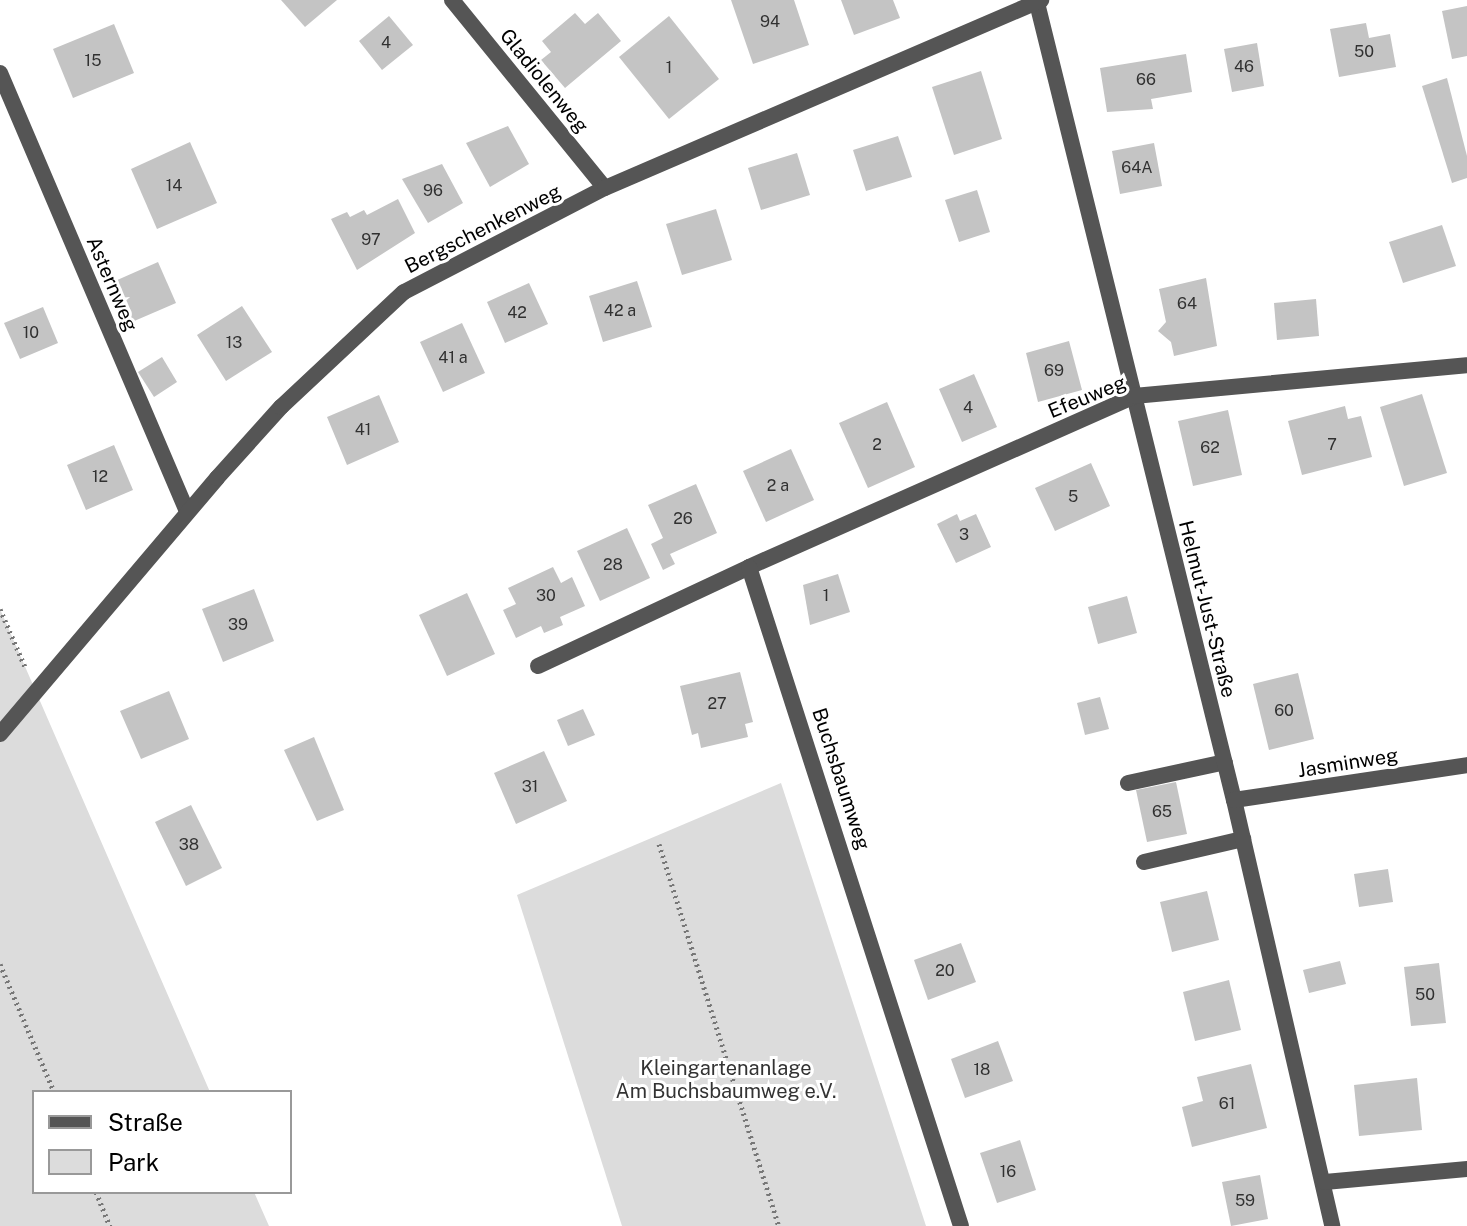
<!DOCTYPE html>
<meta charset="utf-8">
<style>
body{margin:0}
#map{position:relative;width:1467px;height:1226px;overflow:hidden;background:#fff;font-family:"Public Sans",sans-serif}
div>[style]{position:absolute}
.green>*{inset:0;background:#dcdcdc}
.building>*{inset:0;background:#c4c4c4}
.path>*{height:5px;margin-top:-2.5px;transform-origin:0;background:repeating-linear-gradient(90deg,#777 0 2px,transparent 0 6px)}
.service>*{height:16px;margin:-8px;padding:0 8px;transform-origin:8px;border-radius:8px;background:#555}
.minor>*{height:16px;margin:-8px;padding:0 8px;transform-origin:8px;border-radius:8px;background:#555}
span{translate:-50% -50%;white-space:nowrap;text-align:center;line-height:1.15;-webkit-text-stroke:6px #fff;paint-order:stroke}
.number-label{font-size:16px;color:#313131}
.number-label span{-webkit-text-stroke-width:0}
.street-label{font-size:20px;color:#000}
.park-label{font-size:20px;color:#333}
.legend{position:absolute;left:32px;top:1090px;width:260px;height:104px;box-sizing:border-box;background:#fff;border:2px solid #999;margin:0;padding:10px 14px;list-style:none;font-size:24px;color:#000}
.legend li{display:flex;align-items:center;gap:16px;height:40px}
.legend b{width:40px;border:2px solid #999}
</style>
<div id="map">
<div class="green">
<div style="clip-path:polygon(0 609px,210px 1092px,34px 1092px,34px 1192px,254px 1192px,269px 1226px,0 1226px)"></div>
<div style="clip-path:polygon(781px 783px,926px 1226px,622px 1226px,517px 895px)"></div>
</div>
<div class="building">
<div style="clip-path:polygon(281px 0,337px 0,305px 27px)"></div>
<div style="clip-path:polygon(731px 0,794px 0,809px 45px,753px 64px)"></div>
<div style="clip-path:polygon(841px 0,893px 0,900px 18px,854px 35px)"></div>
<div style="clip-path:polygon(1467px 6px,1467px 56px,1452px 59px,1442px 11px)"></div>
<div style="clip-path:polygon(575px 13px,585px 24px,598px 13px,621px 41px,565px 88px,541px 60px,551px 52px,542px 41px)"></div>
<div style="clip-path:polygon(389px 16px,413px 45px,382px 70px,359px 41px)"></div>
<div style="clip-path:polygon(669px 16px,719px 79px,669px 119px,619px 57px)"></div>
<div style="clip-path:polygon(1366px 23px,1369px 38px,1390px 34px,1396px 67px,1339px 77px,1330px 29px)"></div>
<div style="clip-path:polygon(114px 24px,134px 73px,73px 98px,53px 49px)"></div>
<div style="clip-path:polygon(1257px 43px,1264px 86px,1232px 92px,1224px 49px)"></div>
<div style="clip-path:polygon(1186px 54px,1192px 92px,1151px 99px,1153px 109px,1107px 112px,1100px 68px)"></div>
<div style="clip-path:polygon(981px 71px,1002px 139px,954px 155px,932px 87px)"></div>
<div style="clip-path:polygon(1447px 78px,1467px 156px,1467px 178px,1452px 183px,1422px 86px)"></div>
<div style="clip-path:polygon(508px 126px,529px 164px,490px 187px,466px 143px)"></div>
<div style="clip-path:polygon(898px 136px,912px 177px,866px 191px,853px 150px)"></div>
<div style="clip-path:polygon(190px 142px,217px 203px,157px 229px,131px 169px)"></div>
<div style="clip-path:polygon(1154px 143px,1162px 186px,1120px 194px,1112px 151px)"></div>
<div style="clip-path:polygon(797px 153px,810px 195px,761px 210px,748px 168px)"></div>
<div style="clip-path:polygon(442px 164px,463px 203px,428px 223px,402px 179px)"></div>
<div style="clip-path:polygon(977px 190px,990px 232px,959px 242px,945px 200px)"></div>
<div style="clip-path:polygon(398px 199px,415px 233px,357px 270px,331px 219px,347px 212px,350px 217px,364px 210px,367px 215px)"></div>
<div style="clip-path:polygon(716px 209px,732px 260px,682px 275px,666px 224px)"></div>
<div style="clip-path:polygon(1442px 225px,1456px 266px,1403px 283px,1389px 242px)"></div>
<div style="clip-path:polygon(158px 262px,176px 303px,132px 322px,115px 281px)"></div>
<div style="clip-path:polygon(1206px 278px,1217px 346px,1174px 356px,1171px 342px,1158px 331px,1166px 322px,1159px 289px)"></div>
<div style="clip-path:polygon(637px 281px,652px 327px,603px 342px,589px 296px)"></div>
<div style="clip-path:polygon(529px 283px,548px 324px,505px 343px,487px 302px)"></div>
<div style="clip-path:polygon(1316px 299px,1319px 336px,1277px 340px,1274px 303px)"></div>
<div style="clip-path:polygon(242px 306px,272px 352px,226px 381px,197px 335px)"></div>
<div style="clip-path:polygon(43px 307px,58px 343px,20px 359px,4px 323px)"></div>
<div style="clip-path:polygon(462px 323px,485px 373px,443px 392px,420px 342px)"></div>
<div style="clip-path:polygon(1069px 341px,1082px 390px,1038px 402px,1026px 353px)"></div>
<div style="clip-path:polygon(162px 357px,177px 382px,154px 397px,138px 372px)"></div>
<div style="clip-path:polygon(974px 374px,997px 427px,962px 442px,939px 389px)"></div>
<div style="clip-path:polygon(1422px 394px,1447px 473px,1404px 486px,1380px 407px)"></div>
<div style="clip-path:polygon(379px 395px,399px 442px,347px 465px,327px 417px)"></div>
<div style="clip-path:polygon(887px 402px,915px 467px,868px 488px,839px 423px)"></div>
<div style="clip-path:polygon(1345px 406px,1348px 419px,1361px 416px,1372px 457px,1302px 475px,1288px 421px)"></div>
<div style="clip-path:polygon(1228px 410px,1242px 475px,1193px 486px,1178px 421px)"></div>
<div style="clip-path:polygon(114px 445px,133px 490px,86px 510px,67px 465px)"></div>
<div style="clip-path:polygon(791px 449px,814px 500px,766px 522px,743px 471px)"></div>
<div style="clip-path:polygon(1091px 463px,1110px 506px,1055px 531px,1035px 488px)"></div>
<div style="clip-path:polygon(696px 484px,717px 533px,670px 554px,675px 564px,663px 570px,651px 544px,663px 538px,648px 505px)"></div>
<div style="clip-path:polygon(957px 514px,960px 521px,976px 514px,991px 547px,956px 563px,937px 524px)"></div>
<div style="clip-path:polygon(627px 528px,650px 578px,600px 601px,577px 551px)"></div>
<div style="clip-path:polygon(553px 567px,561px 583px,572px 577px,585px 606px,560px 617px,563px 625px,544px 633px,541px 626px,516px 638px,503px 610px,516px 604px,508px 588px)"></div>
<div style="clip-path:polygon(838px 574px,850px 612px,810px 625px,803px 585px)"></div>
<div style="clip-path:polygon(254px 589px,274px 641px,223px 662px,202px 609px)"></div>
<div style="clip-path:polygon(467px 593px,495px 654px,447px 676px,419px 615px)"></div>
<div style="clip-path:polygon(1127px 596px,1137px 633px,1098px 644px,1088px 607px)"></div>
<div style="clip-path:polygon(740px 672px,753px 722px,745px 724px,748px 737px,701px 748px,698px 733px,692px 735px,680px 686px)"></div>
<div style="clip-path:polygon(1298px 673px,1314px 739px,1269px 750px,1253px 684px)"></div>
<div style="clip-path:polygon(169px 691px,189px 739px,141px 759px,120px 711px)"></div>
<div style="clip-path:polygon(1100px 697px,1109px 729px,1085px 735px,1077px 703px)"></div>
<div style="clip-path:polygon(583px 709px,595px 735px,568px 746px,557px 720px)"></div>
<div style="clip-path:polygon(314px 737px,344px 810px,317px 821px,284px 750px)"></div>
<div style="clip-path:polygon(544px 751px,567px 801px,516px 824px,494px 773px)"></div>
<div style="clip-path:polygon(1176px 782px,1187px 834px,1147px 842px,1136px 790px)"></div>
<div style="clip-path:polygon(191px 805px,222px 868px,186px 886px,155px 822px)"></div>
<div style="clip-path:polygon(1388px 869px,1393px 902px,1359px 907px,1354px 874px)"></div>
<div style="clip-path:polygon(1207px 891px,1219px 940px,1172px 952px,1160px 902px)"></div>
<div style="clip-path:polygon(961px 943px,976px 982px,928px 1000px,914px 960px)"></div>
<div style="clip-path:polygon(1340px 961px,1346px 984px,1309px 993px,1303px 970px)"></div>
<div style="clip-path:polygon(1439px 963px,1446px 1023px,1411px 1026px,1404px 967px)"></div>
<div style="clip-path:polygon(1229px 980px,1241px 1030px,1195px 1041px,1183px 992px)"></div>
<div style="clip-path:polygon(998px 1041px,1013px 1081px,965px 1098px,951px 1059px)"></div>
<div style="clip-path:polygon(1251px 1064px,1267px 1128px,1192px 1147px,1182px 1107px,1203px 1101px,1197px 1077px)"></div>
<div style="clip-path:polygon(1417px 1078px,1422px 1130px,1359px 1136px,1354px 1085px)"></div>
<div style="clip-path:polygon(1020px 1140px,1036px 1190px,997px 1203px,980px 1153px)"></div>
<div style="clip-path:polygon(1260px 1175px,1268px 1219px,1231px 1226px,1222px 1182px)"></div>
</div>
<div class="path">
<div style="left:0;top:609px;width:65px;rotate:66.6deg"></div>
<div style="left:659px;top:844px;width:400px;rotate:72.6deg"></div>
<div style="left:0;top:964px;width:139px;rotate:67.1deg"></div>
<div style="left:96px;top:1192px;width:37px;rotate:68deg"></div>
</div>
<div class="service">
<div style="left:1128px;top:783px;width:99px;rotate:-12.2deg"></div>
<div style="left:1144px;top:862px;width:102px;rotate:-13.1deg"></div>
</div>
<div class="minor">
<div style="left:452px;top:0;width:242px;rotate:50.9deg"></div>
<div style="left:1037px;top:3px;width:821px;rotate:76.12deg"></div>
<div style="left:1234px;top:800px;width:437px;rotate:77deg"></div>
<div style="left:0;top:73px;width:476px;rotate:66.9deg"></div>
<div style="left:749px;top:567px;width:421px;rotate:-23.9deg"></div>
<div style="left:1134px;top:396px;width:334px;rotate:-5.3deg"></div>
<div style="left:538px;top:666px;width:233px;rotate:-25.1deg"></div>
<div style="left:749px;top:567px;width:692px;rotate:72.17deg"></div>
<div style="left:0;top:734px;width:336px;rotate:-49.7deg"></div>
<div style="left:217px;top:478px;width:96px;rotate:-48deg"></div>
<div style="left:281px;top:407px;width:168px;rotate:-43.1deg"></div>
<div style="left:404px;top:292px;width:226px;rotate:-27.4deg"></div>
<div style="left:605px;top:188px;width:475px;rotate:-23.3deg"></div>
<div style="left:1234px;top:800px;width:236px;rotate:-8.5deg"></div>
<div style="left:1325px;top:1182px;width:143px;rotate:-5.2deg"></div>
</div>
<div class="number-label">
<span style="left:770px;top:22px">94</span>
<span style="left:386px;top:43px">4</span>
<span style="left:1364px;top:52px">50</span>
<span style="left:93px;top:61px">15</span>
<span style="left:1244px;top:67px">46</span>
<span style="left:669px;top:68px">1</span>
<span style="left:1146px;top:80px">66</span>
<span style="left:1137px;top:168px">64A</span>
<span style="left:174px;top:186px">14</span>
<span style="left:433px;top:191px">96</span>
<span style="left:371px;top:240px">97</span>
<span style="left:1187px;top:304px">64</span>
<span style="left:620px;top:311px">42 a</span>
<span style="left:517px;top:313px">42</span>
<span style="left:31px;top:333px">10</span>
<span style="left:234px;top:343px">13</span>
<span style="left:453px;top:358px">41 a</span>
<span style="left:1054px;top:371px">69</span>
<span style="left:968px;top:408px">4</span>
<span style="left:363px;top:430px">41</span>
<span style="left:877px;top:445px">2</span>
<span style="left:1332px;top:445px">7</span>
<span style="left:1210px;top:448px">62</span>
<span style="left:100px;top:477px">12</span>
<span style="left:778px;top:486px">2 a</span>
<span style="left:1073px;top:497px">5</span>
<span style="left:683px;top:519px">26</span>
<span style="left:964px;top:535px">3</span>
<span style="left:613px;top:565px">28</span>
<span style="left:546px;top:596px">30</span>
<span style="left:826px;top:596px">1</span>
<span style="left:238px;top:625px">39</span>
<span style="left:717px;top:704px">27</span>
<span style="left:1284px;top:711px">60</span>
<span style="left:530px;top:787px">31</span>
<span style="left:1162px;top:812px">65</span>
<span style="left:189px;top:845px">38</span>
<span style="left:945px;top:971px">20</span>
<span style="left:1425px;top:995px">50</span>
<span style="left:982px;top:1070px">18</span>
<span style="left:1227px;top:1104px">61</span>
<span style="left:1008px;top:1172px">16</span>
<span style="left:1245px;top:1201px">59</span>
</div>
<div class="street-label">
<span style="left:544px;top:81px;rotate:51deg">Gladiolenweg</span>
<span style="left:483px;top:229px;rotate:-27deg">Bergschenkenweg</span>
<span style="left:112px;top:284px;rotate:67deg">Asternweg</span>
<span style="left:1087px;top:397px;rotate:-22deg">Efeuweg</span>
<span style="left:1207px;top:609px;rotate:76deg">Helmut-Just-Straße</span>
<span style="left:1348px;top:763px;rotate:-9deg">Jasminweg</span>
<span style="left:841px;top:779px;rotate:72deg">Buchsbaumweg</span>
</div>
<div class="park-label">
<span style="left:726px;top:1080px">Kleingartenanlage<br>Am Buchsbaumweg e.V.</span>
</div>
<ul class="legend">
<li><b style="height:10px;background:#555"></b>Straße</li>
<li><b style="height:22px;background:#dcdcdc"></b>Park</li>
</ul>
</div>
